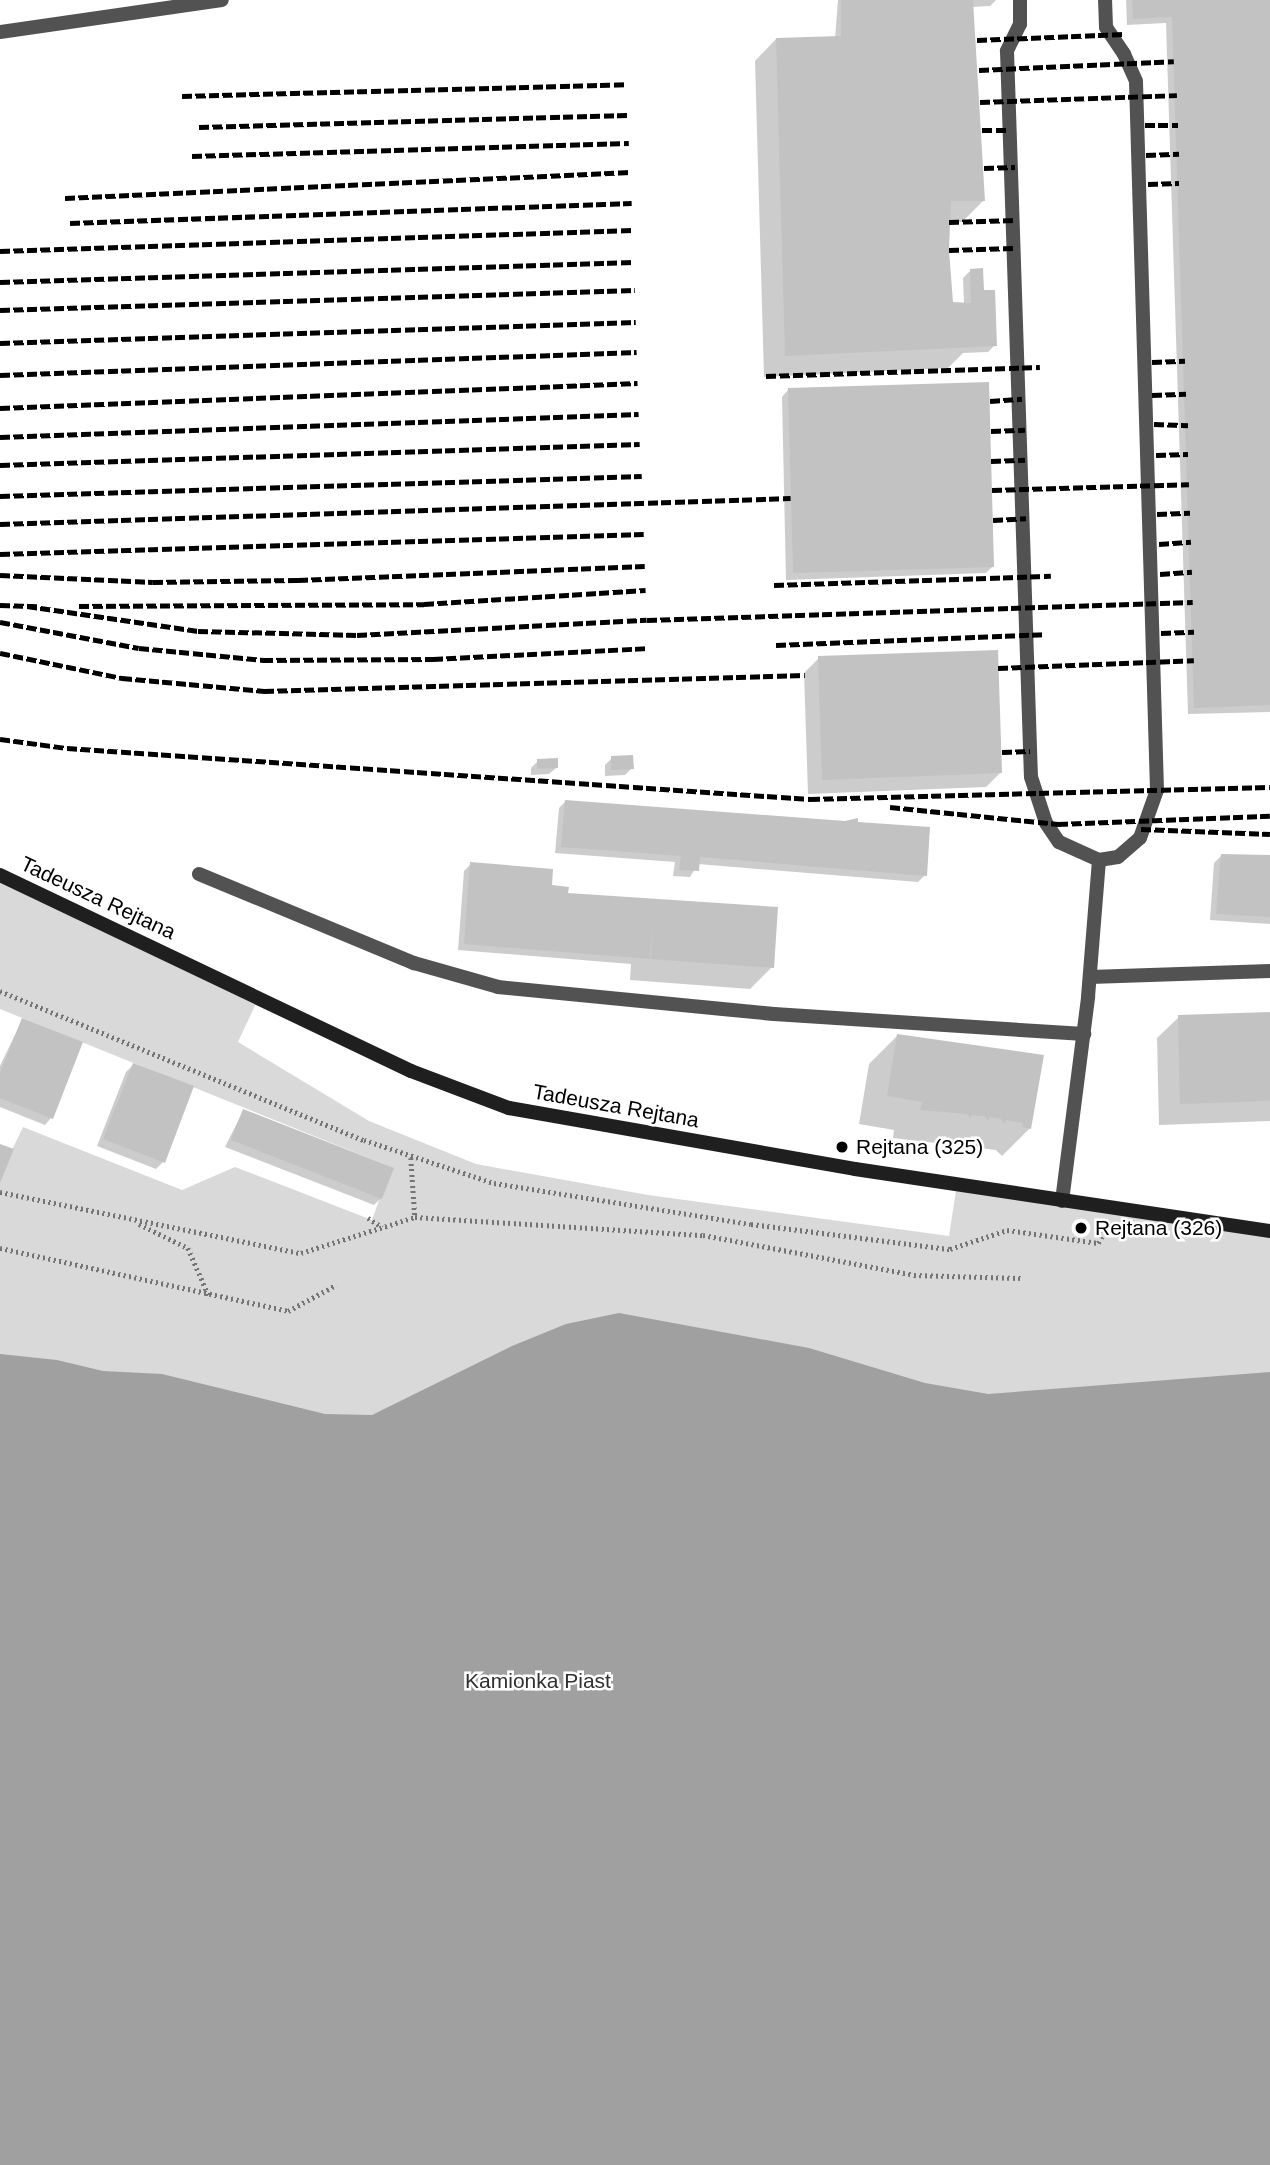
<!DOCTYPE html>
<style>
body{margin:0}
#map{position:relative;width:1270px;height:2165px;overflow:hidden;background:#fff;font-family:Helvetica,sans-serif}
div>[style]{position:absolute}
.green>*{inset:0;background:#d9d9d9}
.water>*{inset:0;background:#a0a0a0}
.shadow>*{inset:0;background:#0003}
.building>*{inset:0;background:#c2c2c2}
.path>*{height:4.5px;margin-top:-2.25px;transform-origin:0;background:repeating-linear-gradient(90deg,#747474 0 2px,transparent 0 5.5px)}
.lane>*{height:14px;margin:-7px;padding:0 7px;transform-origin:7px;border-radius:7px;background:#525252}
.secondary>*{height:14px;margin:-7px;padding:0 7px;transform-origin:7px;border-radius:7px;background:#1f1f1f}
.rail>*{height:5px;margin-top:-2.5px;transform-origin:0;background:repeating-linear-gradient(90deg,#000 0 10px,transparent 0 13.5px)}
.dots>*{width:19px;height:19px;translate:-50% -50%;box-sizing:border-box;border:4px solid #fff;border-radius:50%}
span{translate:-50% -50%;white-space:nowrap;text-align:center;line-height:1.15;-webkit-text-stroke:5px #fff;paint-order:stroke}
.street-label{font-size:21px;color:#000}
.poi-label{font-size:21px;color:#000}
.left{translate:0 -50%;text-align:left}
.park-label{font-size:21px;color:#303030}
</style>
<div id="map">
<div class="green">
<div style="clip-path:polygon(0 875px,259px 997px,238px 1042px,369px 1121px,476px 1164px,648px 1195px,949px 1236px,957px 1184px,1270px 1231px,1270px 2165px,0 2165px,0 1175px,23px 1127px,182px 1190px,235px 1167px,372px 1220px,391px 1167px,0 1009px)"></div>
</div>
<div class="water">
<div style="clip-path:polygon(619px 1313px,809px 1348px,925px 1383px,988px 1394px,1270px 1372px,1270px 2165px,0 2165px,0 1354px,57px 1360px,103px 1371px,162px 1374px,325px 1414px,372px 1415px,512px 1346px,566px 1324px)"></div>
</div>
<div class="shadow">
<div style="clip-path:polygon(838px 0,996px 0,990px 6px,972px 7px,984px 200px,962px 222px,948px 222px,947px 250px,951px 304px,964px 304px,963px 278px,970px 271px,983px 291px,995px 345px,988px 352px,963px 353px,948px 368px,764px 377px,755px 61px,776px 39px,835px 38px)"></div>
<div style="clip-path:polygon(1126px 0,1270px 0,1270px 712px,1188px 714px,1166px 23px,1127px 25px)"></div>
<div style="clip-path:polygon(788px 390px,993px 566px,986px 573px,786px 580px,782px 397px)"></div>
<div style="clip-path:polygon(819px 658px,1000px 773px,986px 787px,808px 794px,804px 673px)"></div>
<div style="clip-path:polygon(612px 758px,632px 768px,625px 775px,605px 776px,605px 765px)"></div>
<div style="clip-path:polygon(538px 761px,556px 768px,549px 774px,531px 775px,531px 768px)"></div>
<div style="clip-path:polygon(566px 801px,856px 824px,925px 875px,918px 882px,698px 864px,690px 877px,673px 876px,675px 862px,555px 853px,559px 808px)"></div>
<div style="clip-path:polygon(1221px 856px,1270px 858px,1270px 924px,1210px 920px,1214px 863px)"></div>
<div style="clip-path:polygon(471px 864px,567px 895px,654px 902px,772px 967px,750px 989px,630px 980px,631px 964px,458px 950px,464px 871px)"></div>
<div style="clip-path:polygon(1270px 1013px,1270px 1121px,1159px 1125px,1157px 1038px,1179px 1017px)"></div>
<div style="clip-path:polygon(22px 1020px,51px 1118px,45px 1125px,0 1107px,0 1066px)"></div>
<div style="clip-path:polygon(897px 1036px,1042px 1056px,1030px 1128px,1002px 1156px,996px 1150px,893px 1138px,894px 1130px,859px 1124px,869px 1064px)"></div>
<div style="clip-path:polygon(133px 1065px,192px 1087px,163px 1162px,156px 1169px,97px 1146px,126px 1072px)"></div>
<div style="clip-path:polygon(243px 1111px,381px 1198px,374px 1205px,225px 1147px)"></div>
</div>
<div class="building">
<div style="clip-path:polygon(841px 0,973px 0,985px 201px,951px 201px,949px 250px,953px 302px,971px 303px,970px 269px,983px 268px,984px 290px,995px 290px,997px 346px,785px 356px,776px 38px,841px 36px)"></div>
<div style="clip-path:polygon(1132px 0,1270px 0,1270px 705px,1194px 708px,1172px 17px,1133px 19px)"></div>
<div style="clip-path:polygon(989px 382px,994px 567px,793px 573px,788px 388px)"></div>
<div style="clip-path:polygon(998px 650px,1002px 773px,822px 780px,818px 656px)"></div>
<div style="clip-path:polygon(633px 755px,634px 769px,611px 770px,611px 756px)"></div>
<div style="clip-path:polygon(558px 758px,558px 768px,537px 769px,537px 759px)"></div>
<div style="clip-path:polygon(565px 800px,845px 821px,858px 818px,858px 822px,930px 827px,927px 876px,700px 857px,699px 871px,679px 870px,681px 856px,561px 847px)"></div>
<div style="clip-path:polygon(1221px 854px,1270px 855px,1270px 917px,1216px 914px)"></div>
<div style="clip-path:polygon(470px 862px,553px 869px,552px 885px,569px 887px,568px 893px,778px 907px,774px 968px,651px 959px,653px 921px,650px 959px,464px 944px)"></div>
<div style="clip-path:polygon(1270px 1012px,1270px 1101px,1180px 1104px,1178px 1015px)"></div>
<div style="clip-path:polygon(22px 1018px,83px 1042px,53px 1119px,0 1098px,0 1073px)"></div>
<div style="clip-path:polygon(897px 1034px,1044px 1055px,1031px 1129px,1023px 1127px,1023px 1123px,1006px 1120px,1005px 1124px,1001px 1119px,989px 1117px,989px 1121px,984px 1116px,971px 1115px,971px 1119px,967px 1114px,920px 1110px,922px 1102px,887px 1096px)"></div>
<div style="clip-path:polygon(133px 1063px,194px 1086px,165px 1163px,103px 1139px)"></div>
<div style="clip-path:polygon(243px 1109px,394px 1168px,382px 1199px,231px 1140px)"></div>
<div style="clip-path:polygon(0 1144px,14px 1149px,0 1183px)"></div>
</div>
<div class="path">
<div style="left:0;top:991px;width:393px;rotate:22.3deg"></div>
<div style="left:364px;top:1140px;width:137px;rotate:18.3deg"></div>
<div style="left:494px;top:1183px;width:260px;rotate:9.1deg"></div>
<div style="left:751px;top:1224px;width:201px;rotate:7.2deg"></div>
<div style="left:950px;top:1249px;width:60px;rotate:-18.4deg"></div>
<div style="left:1007px;top:1230px;width:92px;rotate:8.1deg"></div>
<div style="left:1098px;top:1243px;width:14px;rotate:-60deg"></div>
<div style="left:411px;top:1158px;width:59px;rotate:86.1deg"></div>
<div style="left:0;top:1192px;width:307px;rotate:11.5deg"></div>
<div style="left:301px;top:1253px;width:120px;rotate:-17.5deg"></div>
<div style="left:415px;top:1217px;width:289px;rotate:3.6deg"></div>
<div style="left:703px;top:1235px;width:215px;rotate:10.7deg"></div>
<div style="left:914px;top:1275px;width:107px;rotate:1.6deg"></div>
<div style="left:368px;top:1218px;width:17px;rotate:33deg"></div>
<div style="left:139px;top:1224px;width:55px;rotate:26.1deg"></div>
<div style="left:188px;top:1248px;width:52px;rotate:66.4deg"></div>
<div style="left:0;top:1248px;width:295px;rotate:12.3deg"></div>
<div style="left:288px;top:1311px;width:55px;rotate:-28.4deg"></div>
</div>
<div class="lane">
<div style="left:1020px;top:0;width:24px;rotate:90deg"></div>
<div style="left:1020px;top:24px;width:30px;rotate:116deg"></div>
<div style="left:1007px;top:51px;width:726px;rotate:88.11deg"></div>
<div style="left:1031px;top:777px;width:48px;rotate:71.9deg"></div>
<div style="left:1046px;top:823px;width:23px;rotate:56deg"></div>
<div style="left:1059px;top:842px;width:44px;rotate:24.2deg"></div>
<div style="left:0;top:32px;width:224px;rotate:-8.2deg"></div>
<div style="left:199px;top:874px;width:233px;rotate:22.5deg"></div>
<div style="left:414px;top:963px;width:87px;rotate:15.9deg"></div>
<div style="left:498px;top:987px;width:277px;rotate:5.6deg"></div>
<div style="left:774px;top:1014px;width:311px;rotate:3.7deg"></div>
<div style="left:1090px;top:977px;width:180px;rotate:-1.9deg"></div>
<div style="left:1062px;top:1201px;width:206px;rotate:-82.7deg"></div>
<div style="left:1088px;top:997px;width:137px;rotate:-85.4deg"></div>
<div style="left:1099px;top:860px;width:19px;rotate:-9deg"></div>
<div style="left:1118px;top:857px;width:29px;rotate:-41deg"></div>
<div style="left:1140px;top:838px;width:51px;rotate:-70.5deg"></div>
<div style="left:1157px;top:790px;width:709px;rotate:-91.7deg"></div>
<div style="left:1136px;top:81px;width:30px;rotate:-114deg"></div>
<div style="left:1124px;top:54px;width:32px;rotate:-124deg"></div>
<div style="left:1106px;top:27px;width:27px;rotate:-92deg"></div>
</div>
<div class="secondary">
<div style="left:0;top:875px;width:455px;rotate:25.5deg"></div>
<div style="left:411px;top:1071px;width:105px;rotate:20.7deg"></div>
<div style="left:509px;top:1108px;width:351px;rotate:10deg"></div>
<div style="left:855px;top:1169px;width:420px;rotate:8.5deg"></div>
</div>
<div class="rail">
<div style="left:977px;top:40px;width:147px;rotate:-2.3deg"></div>
<div style="left:979px;top:70px;width:195px;rotate:-2.6deg"></div>
<div style="left:182px;top:96px;width:445px;rotate:-1.5deg"></div>
<div style="left:980px;top:102px;width:197px;rotate:-2deg"></div>
<div style="left:1145px;top:125px;width:33px"></div>
<div style="left:199px;top:127px;width:429px;rotate:-1.6deg"></div>
<div style="left:982px;top:130px;width:27px"></div>
<div style="left:1146px;top:155px;width:33px;rotate:-2deg"></div>
<div style="left:192px;top:156px;width:437px;rotate:-1.7deg"></div>
<div style="left:984px;top:168px;width:31px;rotate:-2deg"></div>
<div style="left:1148px;top:184px;width:31px;rotate:-2deg"></div>
<div style="left:65px;top:198px;width:566px;rotate:-2.63deg"></div>
<div style="left:949px;top:222px;width:67px;rotate:-1.7deg"></div>
<div style="left:70px;top:223px;width:562px;rotate:-2.04deg"></div>
<div style="left:949px;top:250px;width:64px;rotate:-1.8deg"></div>
<div style="left:0;top:251px;width:633px;rotate:-1.9deg"></div>
<div style="left:0;top:282px;width:634px;rotate:-1.81deg"></div>
<div style="left:0;top:310px;width:635px;rotate:-1.8deg"></div>
<div style="left:0;top:343px;width:636px;rotate:-1.89deg"></div>
<div style="left:1152px;top:362px;width:33px;rotate:-2deg"></div>
<div style="left:0;top:375px;width:637px;rotate:-2.07deg"></div>
<div style="left:766px;top:376px;width:274px;rotate:-1.9deg"></div>
<div style="left:1152px;top:395px;width:34px;rotate:-2deg"></div>
<div style="left:990px;top:401px;width:32px;rotate:-4deg"></div>
<div style="left:0;top:408px;width:638px;rotate:-2.24deg"></div>
<div style="left:1154px;top:424px;width:34px;rotate:2deg"></div>
<div style="left:991px;top:431px;width:34px;rotate:-2deg"></div>
<div style="left:0;top:437px;width:639px;rotate:-2.06deg"></div>
<div style="left:1156px;top:455px;width:32px;rotate:-2deg"></div>
<div style="left:991px;top:461px;width:34px;rotate:-2deg"></div>
<div style="left:0;top:465px;width:640px;rotate:-1.88deg"></div>
<div style="left:992px;top:490px;width:197px;rotate:-1.7deg"></div>
<div style="left:0;top:496px;width:642px;rotate:-1.78deg"></div>
<div style="left:1157px;top:514px;width:33px;rotate:-2deg"></div>
<div style="left:993px;top:520px;width:33px;rotate:-3deg"></div>
<div style="left:0;top:524px;width:791px;rotate:-1.88deg"></div>
<div style="left:1159px;top:544px;width:32px;rotate:-4deg"></div>
<div style="left:0;top:554px;width:644px;rotate:-1.78deg"></div>
<div style="left:1160px;top:574px;width:32px;rotate:-4deg"></div>
<div style="left:0;top:575px;width:153px;rotate:2.6deg"></div>
<div style="left:153px;top:582px;width:145px;rotate:-0.8deg"></div>
<div style="left:298px;top:580px;width:347px;rotate:-2.3deg"></div>
<div style="left:774px;top:585px;width:277px;rotate:-1.9deg"></div>
<div style="left:0;top:605px;width:37px;rotate:2deg"></div>
<div style="left:27px;top:606px;width:173px;rotate:8.3deg"></div>
<div style="left:198px;top:631px;width:159px;rotate:1.4deg"></div>
<div style="left:357px;top:635px;width:290px;rotate:-3deg"></div>
<div style="left:647px;top:620px;width:546px;rotate:-1.89deg"></div>
<div style="left:79px;top:606px;width:345px;rotate:-0.3deg"></div>
<div style="left:424px;top:604px;width:222px;rotate:-3.6deg"></div>
<div style="left:0;top:622px;width:141px;rotate:10.6deg"></div>
<div style="left:139px;top:648px;width:125px;rotate:5.5deg"></div>
<div style="left:263px;top:660px;width:170px;rotate:-0.3deg"></div>
<div style="left:433px;top:659px;width:215px;rotate:-2.9deg"></div>
<div style="left:1161px;top:633px;width:33px;rotate:-2deg"></div>
<div style="left:776px;top:645px;width:270px;rotate:-2.3deg"></div>
<div style="left:0;top:653px;width:125px;rotate:11.6deg"></div>
<div style="left:122px;top:678px;width:143px;rotate:5.2deg"></div>
<div style="left:264px;top:691px;width:541px;rotate:-1.69deg"></div>
<div style="left:998px;top:668px;width:196px;rotate:-2.3deg"></div>
<div style="left:0;top:739px;width:68px;rotate:7.7deg"></div>
<div style="left:67px;top:748px;width:745px;rotate:3.93deg"></div>
<div style="left:810px;top:799px;width:460px;rotate:-1.5deg"></div>
<div style="left:1002px;top:752px;width:28px;rotate:-2deg"></div>
<div style="left:890px;top:807px;width:169px;rotate:5.8deg"></div>
<div style="left:1058px;top:824px;width:212px;rotate:-2.2deg"></div>
<div style="left:1141px;top:829px;width:129px;rotate:2.2deg"></div>
</div>
<div class="dots">
<div style="left:842px;top:1147px;background:#000"></div>
<div style="left:1081px;top:1228px;background:#000"></div>
</div>
<div class="street-label">
<span style="left:98px;top:898px;rotate:25deg">Tadeusza Rejtana</span>
<span style="left:616px;top:1106px;rotate:10deg">Tadeusza Rejtana</span>
</div>
<div class="poi-label">
<span class="left" style="left:856px;top:1147px">Rejtana (325)</span>
<span class="left" style="left:1095px;top:1228px">Rejtana (326)</span>
</div>
<div class="park-label">
<span style="left:538px;top:1681px">Kamionka Piast</span>
</div>
</div>
